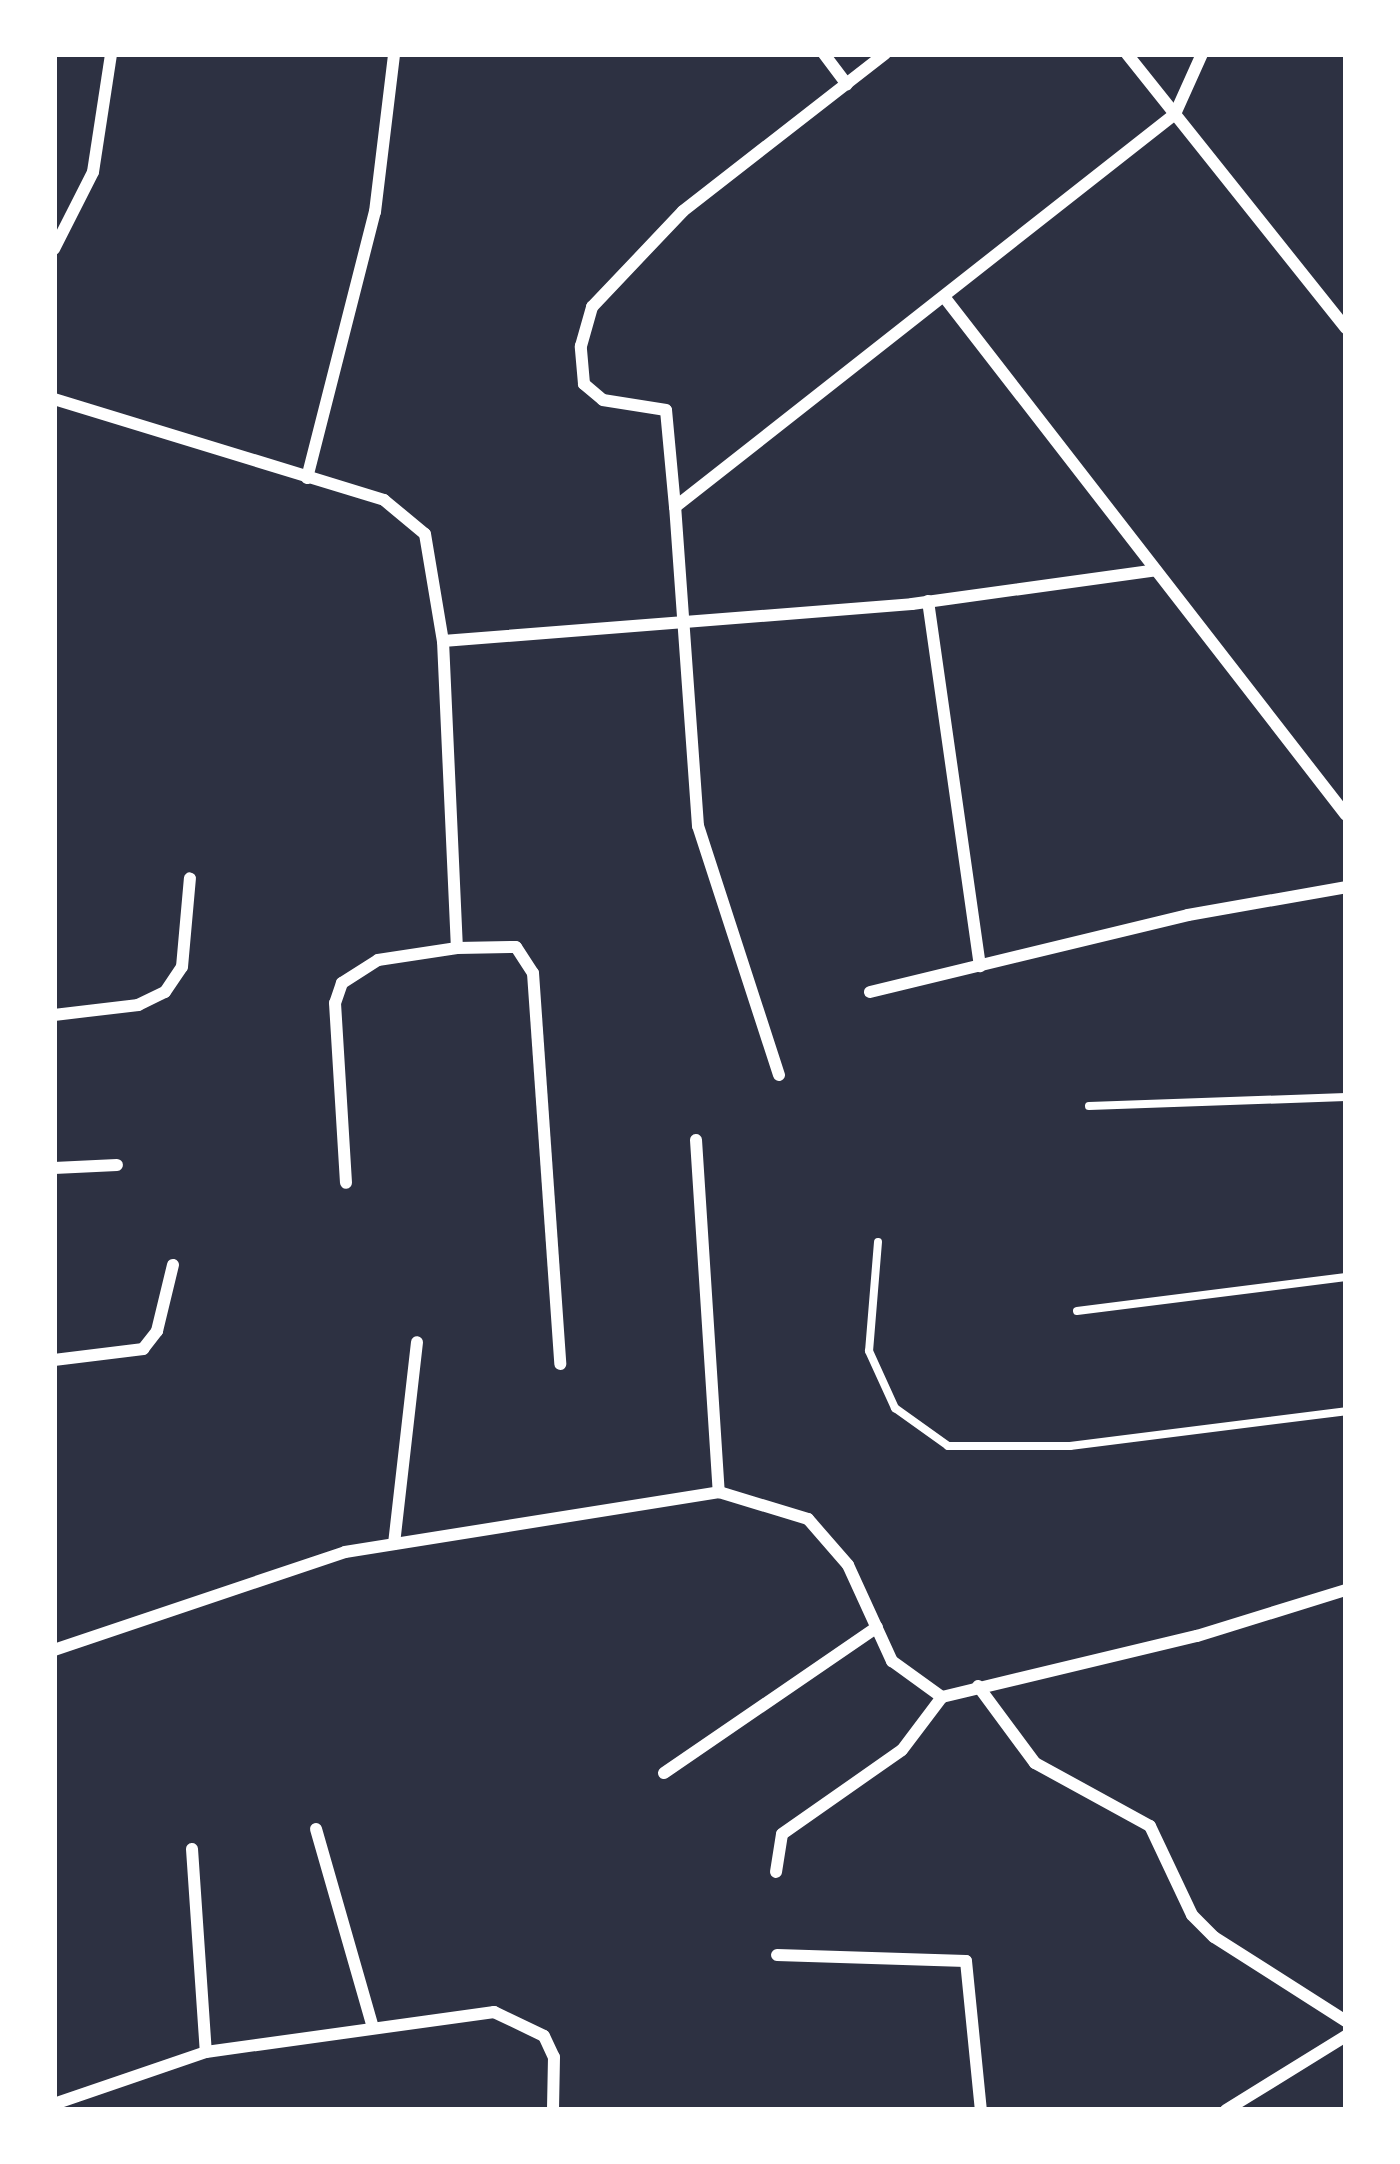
<!DOCTYPE html>
<style>
body{margin:0}
#map{position:relative;width:1400px;height:2164px;overflow:hidden;background:#2d3142;font-family:"PT Sans Narrow",sans-serif}
div>[style]{position:absolute}
.service>*{height:8px;margin:-4px;padding:0 4px;transform-origin:4px;border-radius:4px;background:#fff}
.minor>*{height:12px;margin:-6px;padding:0 6px;transform-origin:6px;border-radius:6px;background:#fff}
span{translate:-50% -50%;white-space:nowrap;text-align:center;line-height:1.15;-webkit-text-stroke:9px #fff;paint-order:stroke}
.frame{position:absolute;inset:0;border:57px solid #fff;pointer-events:none}
</style>
<div id="map">
<div class="service">
<div style="left:1089px;top:1106px;width:257px;rotate:-2deg"></div>
<div style="left:878px;top:1242px;width:109px;rotate:94.7deg"></div>
<div style="left:869px;top:1351px;width:63px;rotate:65.5deg"></div>
<div style="left:895px;top:1408px;width:65px;rotate:35.6deg"></div>
<div style="left:948px;top:1446px;width:122px"></div>
<div style="left:1070px;top:1446px;width:278px;rotate:-7.2deg"></div>
<div style="left:1077px;top:1311px;width:271px;rotate:-7.2deg"></div>
</div>
<div class="minor">
<div style="left:824px;top:54px;width:38px;rotate:53deg"></div>
<div style="left:1127px;top:54px;width:351px;rotate:51.4deg"></div>
<div style="left:54px;top:249px;width:86px;rotate:-63.1deg"></div>
<div style="left:93px;top:172px;width:119px;rotate:-81.3deg"></div>
<div style="left:945px;top:298px;width:654px;rotate:52.2deg"></div>
<div style="left:54px;top:399px;width:345px;rotate:17deg"></div>
<div style="left:384px;top:500px;width:53px;rotate:39.7deg"></div>
<div style="left:425px;top:534px;width:109px;rotate:80.5deg"></div>
<div style="left:443px;top:641px;width:307px;rotate:87.4deg"></div>
<div style="left:457px;top:948px;width:80px;rotate:171.4deg"></div>
<div style="left:378px;top:960px;width:43px;rotate:147.4deg"></div>
<div style="left:342px;top:983px;width:21px;rotate:109deg"></div>
<div style="left:335px;top:1003px;width:180px;rotate:86.5deg"></div>
<div style="left:307px;top:478px;width:275px;rotate:-75.7deg"></div>
<div style="left:375px;top:212px;width:159px;rotate:-83.1deg"></div>
<div style="left:675px;top:507px;width:97px;rotate:-95.3deg"></div>
<div style="left:666px;top:410px;width:64px;rotate:-171deg"></div>
<div style="left:603px;top:400px;width:25px;rotate:-140deg"></div>
<div style="left:584px;top:384px;width:38px;rotate:-95deg"></div>
<div style="left:581px;top:346px;width:41px;rotate:-74.2deg"></div>
<div style="left:592px;top:307px;width:132px;rotate:-46.5deg"></div>
<div style="left:683px;top:211px;width:256px;rotate:-37.9deg"></div>
<div style="left:928px;top:601px;width:369px;rotate:81.9deg"></div>
<div style="left:443px;top:641px;width:470px;rotate:-4.5deg"></div>
<div style="left:912px;top:604px;width:246px;rotate:-7.9deg"></div>
<div style="left:457px;top:948px;width:59px;rotate:-1deg"></div>
<div style="left:516px;top:947px;width:31px;rotate:57deg"></div>
<div style="left:533px;top:973px;width:392px;rotate:86deg"></div>
<div style="left:870px;top:992px;width:327px;rotate:-13.6deg"></div>
<div style="left:1188px;top:915px;width:160px;rotate:-10deg"></div>
<div style="left:54px;top:1015px;width:85px;rotate:-6.8deg"></div>
<div style="left:138px;top:1005px;width:30px;rotate:-26deg"></div>
<div style="left:165px;top:992px;width:30px;rotate:-56deg"></div>
<div style="left:182px;top:967px;width:89px;rotate:-84.9deg"></div>
<div style="left:779px;top:1075px;width:262px;rotate:-108deg"></div>
<div style="left:698px;top:826px;width:320px;rotate:-94.1deg"></div>
<div style="left:675px;top:507px;width:636px;rotate:-38.17deg"></div>
<div style="left:1175px;top:114px;width:66px;rotate:-65.8deg"></div>
<div style="left:696px;top:1140px;width:353px;rotate:86.3deg"></div>
<div style="left:54px;top:1168px;width:63px;rotate:-2.7deg"></div>
<div style="left:54px;top:1360px;width:90px;rotate:-7deg"></div>
<div style="left:143px;top:1349px;width:23px;rotate:-52deg"></div>
<div style="left:157px;top:1331px;width:68px;rotate:-76.4deg"></div>
<div style="left:394px;top:1544px;width:203px;rotate:-83.5deg"></div>
<div style="left:54px;top:1650px;width:307px;rotate:-18.6deg"></div>
<div style="left:345px;top:1552px;width:379px;rotate:-9.1deg"></div>
<div style="left:719px;top:1492px;width:93px;rotate:16.9deg"></div>
<div style="left:808px;top:1519px;width:61px;rotate:49deg"></div>
<div style="left:848px;top:1565px;width:106px;rotate:65.4deg"></div>
<div style="left:892px;top:1661px;width:62px;rotate:35.8deg"></div>
<div style="left:942px;top:1697px;width:262px;rotate:-13.5deg"></div>
<div style="left:1197px;top:1636px;width:156px;rotate:-17.2deg"></div>
<div style="left:978px;top:1686px;width:96px;rotate:53.5deg"></div>
<div style="left:1035px;top:1763px;width:131px;rotate:28.7deg"></div>
<div style="left:1150px;top:1826px;width:98px;rotate:64.7deg"></div>
<div style="left:1192px;top:1915px;width:31px;rotate:45deg"></div>
<div style="left:1214px;top:1937px;width:156px;rotate:32.5deg"></div>
<div style="left:664px;top:1773px;width:258px;rotate:-34.4deg"></div>
<div style="left:316px;top:1829px;width:203px;rotate:74deg"></div>
<div style="left:192px;top:1849px;width:203px;rotate:86.1deg"></div>
<div style="left:776px;top:1872px;width:38px;rotate:-81deg"></div>
<div style="left:782px;top:1834px;width:146px;rotate:-35deg"></div>
<div style="left:902px;top:1750px;width:66px;rotate:-53deg"></div>
<div style="left:777px;top:1955px;width:189px;rotate:1.8deg"></div>
<div style="left:966px;top:1961px;width:150px;rotate:84.3deg"></div>
<div style="left:54px;top:2104px;width:161px;rotate:-18.9deg"></div>
<div style="left:206px;top:2052px;width:291px;rotate:-7.9deg"></div>
<div style="left:494px;top:2012px;width:55px;rotate:25.6deg"></div>
<div style="left:544px;top:2036px;width:23px;rotate:65deg"></div>
<div style="left:554px;top:2057px;width:53px;rotate:91.1deg"></div>
<div style="left:1226px;top:2110px;width:141px;rotate:-31.7deg"></div>
</div>
<div class="frame"></div>
</div>
